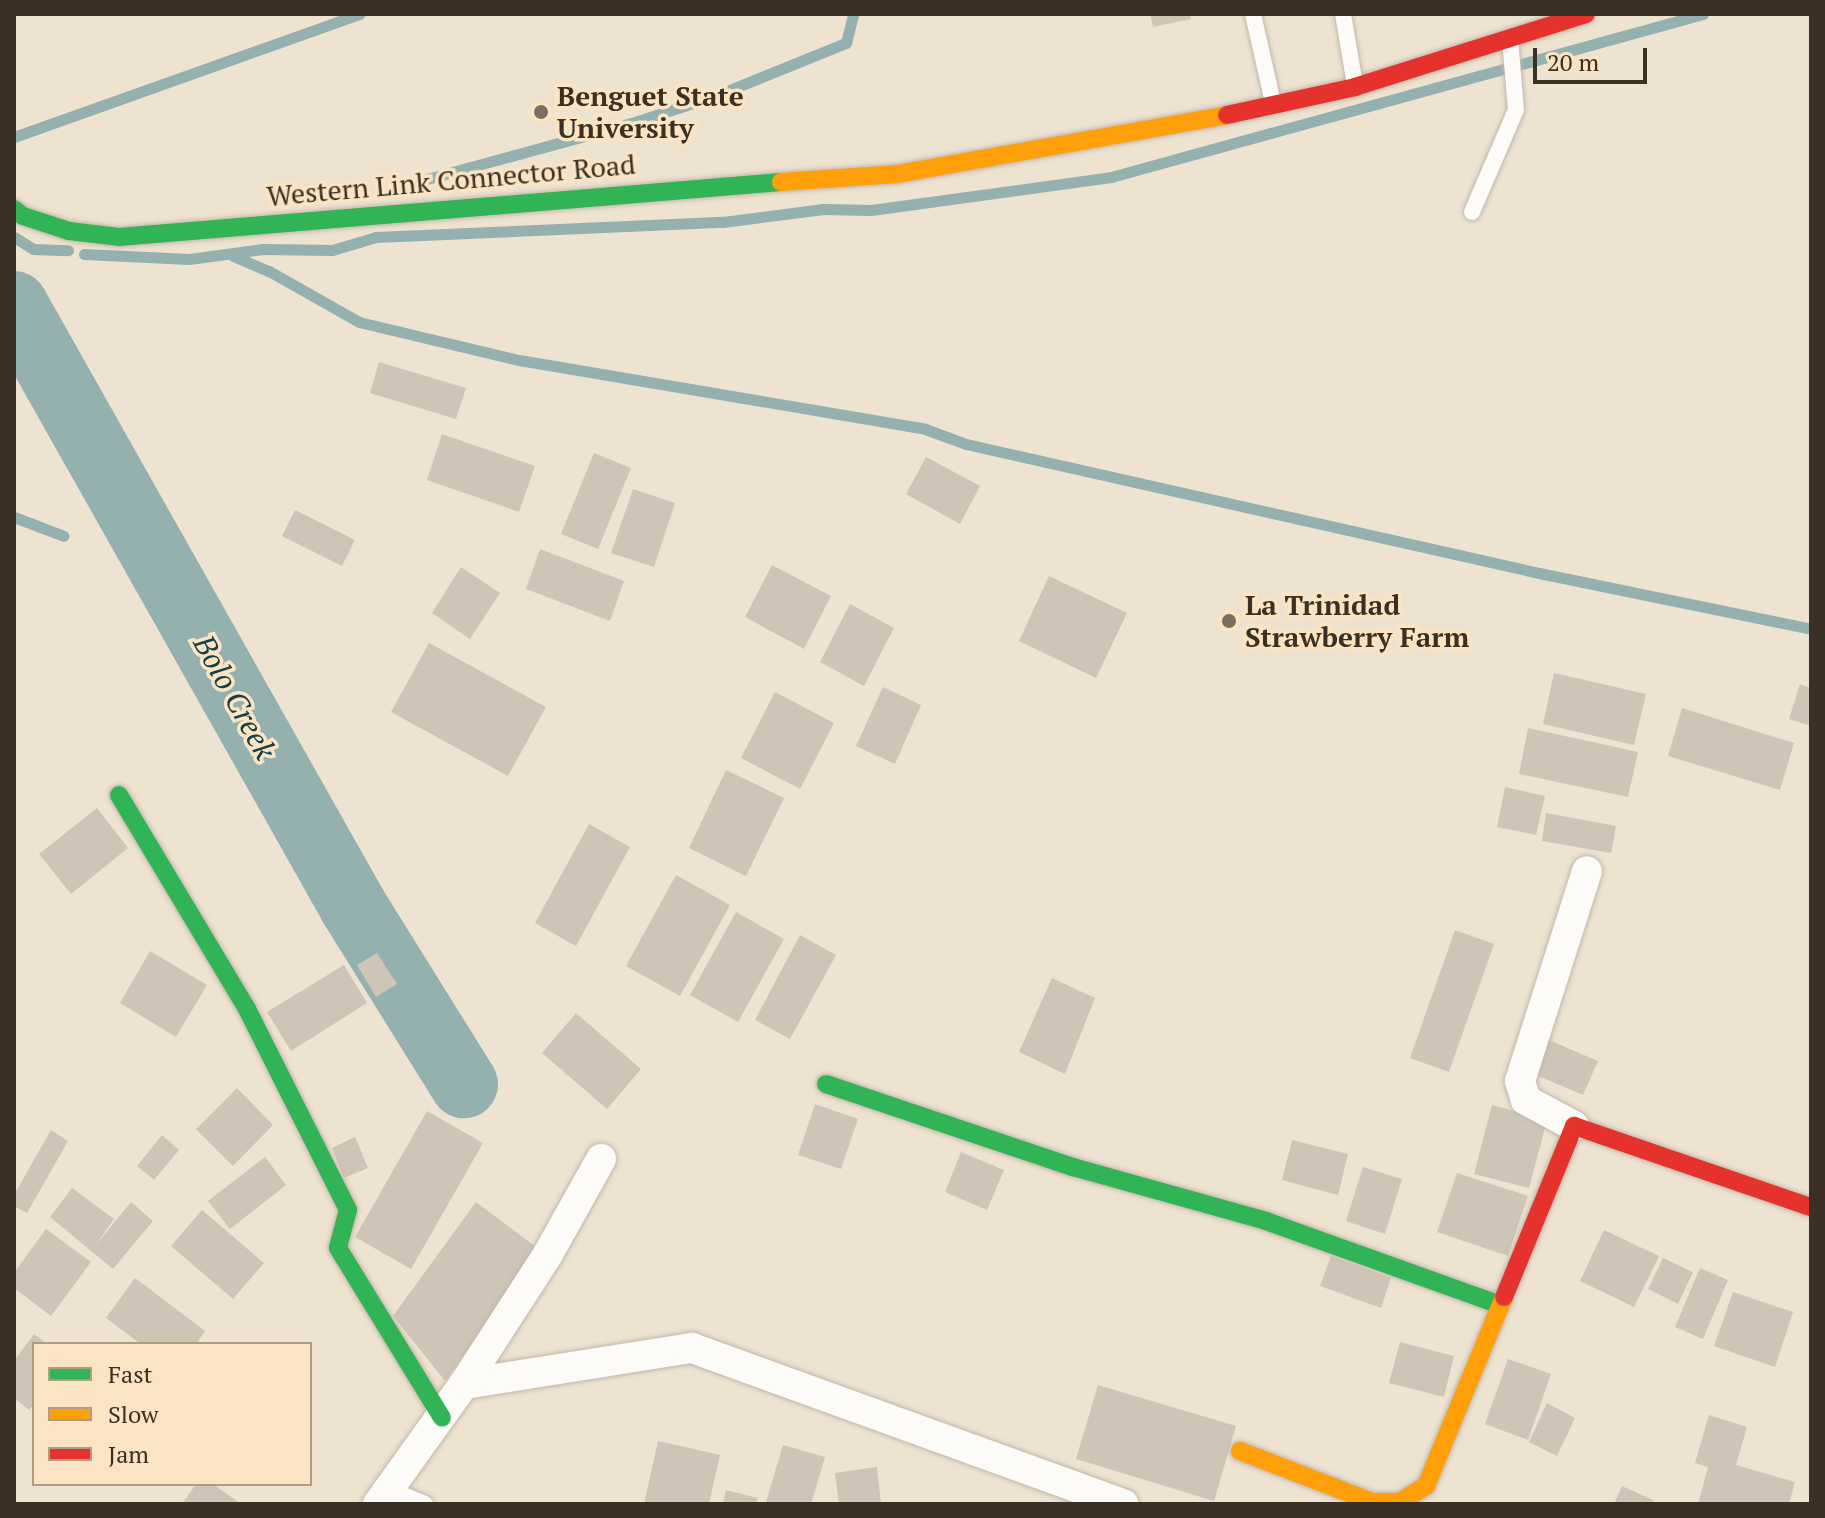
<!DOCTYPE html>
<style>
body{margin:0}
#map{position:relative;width:1825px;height:1518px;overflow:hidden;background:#eee2d0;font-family:"PT Serif",serif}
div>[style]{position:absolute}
.stream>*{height:11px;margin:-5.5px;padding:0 5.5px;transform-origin:5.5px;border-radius:5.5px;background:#94b0af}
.river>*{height:68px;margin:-34px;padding:0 34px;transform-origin:34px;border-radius:34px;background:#94b0af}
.building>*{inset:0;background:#cfc5b7}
.roads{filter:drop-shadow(0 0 2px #c1b7aa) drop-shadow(0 0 2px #c1b7aa)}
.lane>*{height:16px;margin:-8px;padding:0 8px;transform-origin:8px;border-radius:8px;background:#fcfbf8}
.street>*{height:30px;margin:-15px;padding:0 15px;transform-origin:15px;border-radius:15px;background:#fcfbf8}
.fast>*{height:18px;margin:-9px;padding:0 9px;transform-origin:9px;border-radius:9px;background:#30b455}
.slow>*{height:18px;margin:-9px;padding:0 9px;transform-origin:9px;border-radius:9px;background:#ff9f0a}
.jam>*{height:18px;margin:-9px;padding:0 9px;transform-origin:9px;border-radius:9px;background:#e5322d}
.dots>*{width:22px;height:22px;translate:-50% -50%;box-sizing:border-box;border:4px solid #fbe4c3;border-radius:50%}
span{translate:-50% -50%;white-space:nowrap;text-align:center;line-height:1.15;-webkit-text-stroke:7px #fbe4c3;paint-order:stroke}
.poi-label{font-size:28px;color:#3a3124;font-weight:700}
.left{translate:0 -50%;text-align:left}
.street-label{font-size:28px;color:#3a3124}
.water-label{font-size:30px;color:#154046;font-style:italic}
.frame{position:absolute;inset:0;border:16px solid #3a3124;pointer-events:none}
.legend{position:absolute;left:32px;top:1342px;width:280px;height:144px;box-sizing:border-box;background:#fbe4c3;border:2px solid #ae9c83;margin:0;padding:10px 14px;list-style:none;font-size:24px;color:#3a3124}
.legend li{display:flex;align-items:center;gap:16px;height:40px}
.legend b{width:40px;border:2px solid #ae9c83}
.scale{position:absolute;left:1533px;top:48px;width:114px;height:36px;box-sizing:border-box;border:4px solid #3a3124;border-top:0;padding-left:10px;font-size:24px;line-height:28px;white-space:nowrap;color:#3a3124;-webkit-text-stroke:6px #fbe4c3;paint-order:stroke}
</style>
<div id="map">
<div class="stream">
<div style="left:14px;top:137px;width:367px;rotate:-19.6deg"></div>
<div style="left:416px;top:182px;width:224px;rotate:-15.3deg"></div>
<div style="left:632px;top:123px;width:89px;rotate:-18.2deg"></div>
<div style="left:717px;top:95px;width:139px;rotate:-22deg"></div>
<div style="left:846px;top:43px;width:30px;rotate:-76deg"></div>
<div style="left:14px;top:237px;width:22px;rotate:32deg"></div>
<div style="left:33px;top:249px;width:35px;rotate:2deg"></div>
<div style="left:84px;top:254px;width:105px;rotate:2.7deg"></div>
<div style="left:189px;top:259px;width:75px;rotate:-7.7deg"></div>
<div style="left:263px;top:249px;width:69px;rotate:0.8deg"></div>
<div style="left:332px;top:250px;width:46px;rotate:-16.5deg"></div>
<div style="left:376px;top:237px;width:347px;rotate:-2.5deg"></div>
<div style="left:723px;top:222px;width:101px;rotate:-7.4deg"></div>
<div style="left:823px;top:209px;width:48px;rotate:1.2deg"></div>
<div style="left:871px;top:210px;width:242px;rotate:-7.8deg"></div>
<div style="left:1111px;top:177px;width:614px;rotate:-15.39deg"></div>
<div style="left:233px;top:256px;width:39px;rotate:23deg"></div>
<div style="left:269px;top:271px;width:103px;rotate:29.5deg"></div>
<div style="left:359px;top:322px;width:164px;rotate:13.4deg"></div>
<div style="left:519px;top:360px;width:412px;rotate:9.6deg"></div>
<div style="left:925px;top:429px;width:44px;rotate:20.1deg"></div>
<div style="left:966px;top:444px;width:587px;rotate:12.69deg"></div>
<div style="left:1539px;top:573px;width:278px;rotate:11.6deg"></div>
<div style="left:14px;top:517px;width:53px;rotate:20.8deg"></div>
<div style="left:140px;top:554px;width:16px;rotate:15deg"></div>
</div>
<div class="river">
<div style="left:14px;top:305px;width:690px;rotate:60.57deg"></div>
<div style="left:353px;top:906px;width:210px;rotate:58.1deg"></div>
</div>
<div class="building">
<div style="clip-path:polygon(1150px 14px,1190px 14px,1191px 19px,1153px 27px)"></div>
<div style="clip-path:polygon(379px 362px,466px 388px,456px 419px,370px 393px)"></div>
<div style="clip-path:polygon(442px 434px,535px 466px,519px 512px,427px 480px)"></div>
<div style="clip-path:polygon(594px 453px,631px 468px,598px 549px,561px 534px)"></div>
<div style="clip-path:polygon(926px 457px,980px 486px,960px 524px,906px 494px)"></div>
<div style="clip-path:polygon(633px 489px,675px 503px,654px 567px,611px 553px)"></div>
<div style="clip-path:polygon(295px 510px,355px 540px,342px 566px,282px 536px)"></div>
<div style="clip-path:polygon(540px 549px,624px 581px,610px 621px,526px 589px)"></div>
<div style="clip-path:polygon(772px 565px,831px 596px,804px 649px,745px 617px)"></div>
<div style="clip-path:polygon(461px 567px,500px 593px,470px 639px,432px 613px)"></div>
<div style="clip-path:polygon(1049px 576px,1127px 613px,1096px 678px,1019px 641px)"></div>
<div style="clip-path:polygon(850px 604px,894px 628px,864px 686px,820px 662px)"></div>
<div style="clip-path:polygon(429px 643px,546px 707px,508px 776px,391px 712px)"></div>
<div style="clip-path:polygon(1554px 673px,1646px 694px,1634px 745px,1543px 724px)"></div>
<div style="clip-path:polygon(1800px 684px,1811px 688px,1811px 726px,1789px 719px)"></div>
<div style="clip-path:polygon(883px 687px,921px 705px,895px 764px,856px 746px)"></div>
<div style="clip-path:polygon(775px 692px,834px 723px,800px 789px,741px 758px)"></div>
<div style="clip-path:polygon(1682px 708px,1794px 743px,1780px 790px,1668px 756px)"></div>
<div style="clip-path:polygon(1528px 728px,1638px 752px,1628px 797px,1519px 774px)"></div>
<div style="clip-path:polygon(726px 770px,784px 798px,746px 876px,689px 848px)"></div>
<div style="clip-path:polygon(1505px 787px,1545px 796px,1536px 835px,1497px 827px)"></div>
<div style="clip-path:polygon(97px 808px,128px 848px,71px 894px,39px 854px)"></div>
<div style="clip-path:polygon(1546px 813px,1616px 826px,1611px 853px,1542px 841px)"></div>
<div style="clip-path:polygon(589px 824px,630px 847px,576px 946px,535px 923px)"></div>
<div style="clip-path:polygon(676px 875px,730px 905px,680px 996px,626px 966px)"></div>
<div style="clip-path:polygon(736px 912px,784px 939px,738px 1022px,690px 995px)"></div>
<div style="clip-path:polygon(1455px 930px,1494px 944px,1449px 1072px,1410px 1058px)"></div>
<div style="clip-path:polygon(800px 935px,836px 955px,790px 1039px,755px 1020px)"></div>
<div style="clip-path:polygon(150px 951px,207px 985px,176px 1037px,120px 1003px)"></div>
<div style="clip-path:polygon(377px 953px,397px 984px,376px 997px,357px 965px)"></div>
<div style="clip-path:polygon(344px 965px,367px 1003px,291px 1051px,267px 1012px)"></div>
<div style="clip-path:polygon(1052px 978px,1095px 998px,1065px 1074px,1019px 1052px)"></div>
<div style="clip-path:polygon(576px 1013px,641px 1069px,607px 1109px,542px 1053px)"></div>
<div style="clip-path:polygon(1544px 1038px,1598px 1061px,1583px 1095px,1529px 1072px)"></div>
<div style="clip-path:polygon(237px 1088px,273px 1125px,233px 1166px,196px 1129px)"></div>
<div style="clip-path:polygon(815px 1104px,858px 1119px,841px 1169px,798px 1155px)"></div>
<div style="clip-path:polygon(1492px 1105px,1547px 1120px,1529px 1188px,1474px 1174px)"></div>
<div style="clip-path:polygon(427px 1111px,483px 1143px,411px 1269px,355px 1237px)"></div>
<div style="clip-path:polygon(51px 1130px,68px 1141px,27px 1213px,14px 1206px,14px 1195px)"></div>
<div style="clip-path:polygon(162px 1135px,179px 1150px,154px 1180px,137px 1166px)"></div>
<div style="clip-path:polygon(355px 1137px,368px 1168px,344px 1178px,332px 1148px)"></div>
<div style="clip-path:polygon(1292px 1140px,1348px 1154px,1338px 1195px,1282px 1180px)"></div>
<div style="clip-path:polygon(961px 1152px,1004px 1170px,987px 1210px,945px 1192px)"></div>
<div style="clip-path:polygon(265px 1157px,286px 1185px,230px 1229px,208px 1201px)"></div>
<div style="clip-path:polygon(1363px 1167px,1402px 1179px,1385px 1234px,1346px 1221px)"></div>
<div style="clip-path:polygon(1457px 1173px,1528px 1196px,1508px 1256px,1437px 1232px)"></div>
<div style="clip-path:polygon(72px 1188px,114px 1219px,95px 1246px,131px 1202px,153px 1221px,113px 1269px,50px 1217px)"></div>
<div style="clip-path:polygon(476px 1202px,540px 1250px,445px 1381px,393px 1316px)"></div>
<div style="clip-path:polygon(202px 1210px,264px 1263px,233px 1299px,171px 1246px)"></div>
<div style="clip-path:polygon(46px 1229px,91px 1262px,51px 1316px,14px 1288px,14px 1273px)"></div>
<div style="clip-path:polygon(1604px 1230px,1659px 1256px,1634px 1307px,1580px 1281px)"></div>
<div style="clip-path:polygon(1331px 1256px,1391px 1278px,1381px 1308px,1320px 1286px)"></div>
<div style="clip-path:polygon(1663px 1258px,1693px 1272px,1678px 1304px,1648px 1289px)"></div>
<div style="clip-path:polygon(1700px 1268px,1728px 1280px,1703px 1339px,1675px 1327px)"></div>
<div style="clip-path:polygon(135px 1278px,205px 1331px,196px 1344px,141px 1344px,106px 1318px)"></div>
<div style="clip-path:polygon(1733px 1292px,1793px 1312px,1775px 1367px,1714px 1346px)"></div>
<div style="clip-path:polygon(34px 1334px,47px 1344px,34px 1344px,34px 1404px,29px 1410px,14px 1398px,14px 1361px)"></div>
<div style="clip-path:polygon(1400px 1342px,1454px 1356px,1444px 1397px,1389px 1383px)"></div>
<div style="clip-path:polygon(1508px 1359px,1551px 1374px,1528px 1440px,1485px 1424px)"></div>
<div style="clip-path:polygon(1098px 1385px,1236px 1426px,1214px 1501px,1076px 1459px)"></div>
<div style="clip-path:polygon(1547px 1403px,1575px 1418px,1557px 1456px,1529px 1442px)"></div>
<div style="clip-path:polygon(1709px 1415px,1747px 1427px,1736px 1465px,1795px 1482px,1789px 1504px,1698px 1504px,1708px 1467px,1695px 1463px)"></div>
<div style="clip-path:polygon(658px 1441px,720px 1455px,709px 1504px,644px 1504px)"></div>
<div style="clip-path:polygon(783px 1445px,825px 1457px,811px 1504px,766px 1502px)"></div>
<div style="clip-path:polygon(877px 1467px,881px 1504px,839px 1504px,835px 1473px)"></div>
<div style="clip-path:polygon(196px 1484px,213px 1484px,241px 1504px,182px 1504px)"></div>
<div style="clip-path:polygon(1622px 1486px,1653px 1500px,1651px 1504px,1614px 1504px)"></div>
<div style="clip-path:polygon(726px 1490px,758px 1498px,756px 1504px,723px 1504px)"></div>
</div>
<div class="roads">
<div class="lane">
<div style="left:1253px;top:14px;width:91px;rotate:77.3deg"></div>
<div style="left:1343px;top:14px;width:72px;rotate:80.4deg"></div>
<div style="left:1472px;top:212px;width:111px;rotate:-66.7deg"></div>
<div style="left:1516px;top:110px;width:71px;rotate:-94.8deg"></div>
<div style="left:388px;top:1489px;width:40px;rotate:22deg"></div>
</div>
<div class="street">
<div style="left:1574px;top:1126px;width:55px;rotate:-151.6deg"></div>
<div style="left:1526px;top:1100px;width:20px;rotate:-108deg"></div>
<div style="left:1520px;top:1081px;width:220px;rotate:-72.3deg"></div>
<div style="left:464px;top:1384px;width:231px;rotate:-9deg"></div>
<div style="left:692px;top:1348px;width:459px;rotate:19.9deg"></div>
<div style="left:378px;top:1504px;width:148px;rotate:-54.4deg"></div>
<div style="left:464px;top:1384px;width:155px;rotate:-57.1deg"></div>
<div style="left:548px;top:1254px;width:109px;rotate:-60.8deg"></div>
</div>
<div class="fast">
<div style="left:14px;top:209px;width:11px;rotate:38deg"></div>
<div style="left:23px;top:216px;width:48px;rotate:18.1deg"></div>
<div style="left:69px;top:231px;width:50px;rotate:6.8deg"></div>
<div style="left:119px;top:237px;width:664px;rotate:-4.75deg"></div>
<div style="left:119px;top:795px;width:249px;rotate:59.1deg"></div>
<div style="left:247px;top:1009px;width:225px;rotate:63.3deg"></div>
<div style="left:348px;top:1210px;width:39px;rotate:105deg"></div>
<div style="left:338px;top:1248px;width:199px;rotate:58.5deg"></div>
<div style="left:826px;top:1084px;width:261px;rotate:18.6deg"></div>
<div style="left:1073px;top:1167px;width:200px;rotate:15.6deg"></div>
<div style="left:1266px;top:1221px;width:249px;rotate:19.7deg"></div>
</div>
<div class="slow">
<div style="left:781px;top:182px;width:116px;rotate:-3.9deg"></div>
<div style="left:897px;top:174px;width:335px;rotate:-10.1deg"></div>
<div style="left:1240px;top:1451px;width:142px;rotate:21.1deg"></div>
<div style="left:1372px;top:1502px;width:28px"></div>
<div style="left:1400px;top:1502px;width:31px;rotate:-32deg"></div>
<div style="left:1426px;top:1486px;width:204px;rotate:-67.6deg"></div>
</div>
<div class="jam">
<div style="left:1227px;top:115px;width:131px;rotate:-12.3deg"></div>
<div style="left:1355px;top:87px;width:242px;rotate:-17.5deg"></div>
<div style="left:1504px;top:1297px;width:185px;rotate:-67.7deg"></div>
<div style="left:1574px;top:1126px;width:250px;rotate:18.9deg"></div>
</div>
</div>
<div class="dots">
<div style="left:541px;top:112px;background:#796f60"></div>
<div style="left:1229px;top:621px;background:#796f60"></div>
</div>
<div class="poi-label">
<span class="left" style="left:557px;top:112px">Benguet State<br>University</span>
<span class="left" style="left:1245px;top:621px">La Trinidad<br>Strawberry Farm</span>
</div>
<div class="street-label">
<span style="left:451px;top:180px;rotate:-5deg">Western Link Connector Road</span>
</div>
<div class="water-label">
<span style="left:235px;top:697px;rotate:61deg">Bolo Creek</span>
</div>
<div class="frame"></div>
<ul class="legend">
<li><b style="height:10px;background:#30b455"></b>Fast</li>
<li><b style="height:10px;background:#ff9f0a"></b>Slow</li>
<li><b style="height:10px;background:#e5322d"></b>Jam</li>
</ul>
<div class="scale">20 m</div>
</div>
